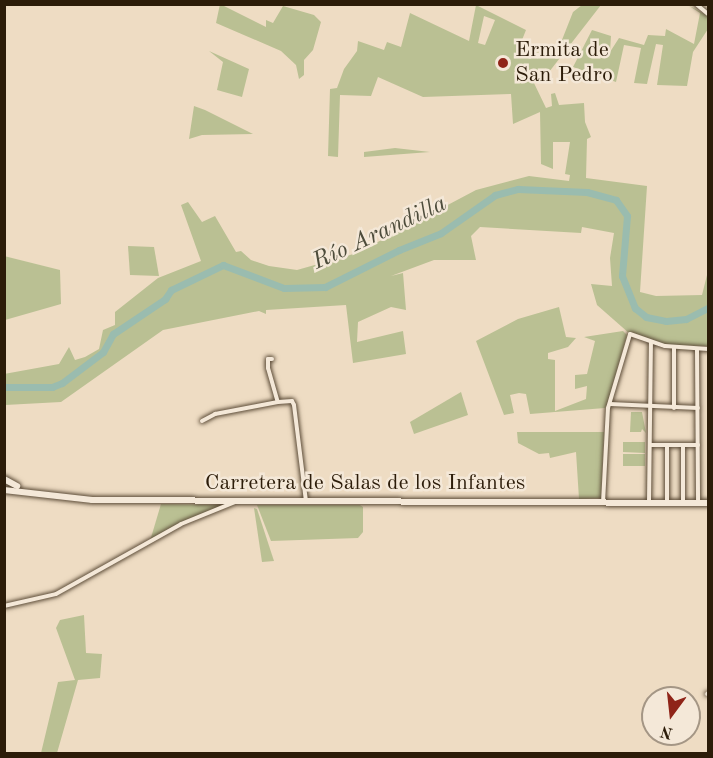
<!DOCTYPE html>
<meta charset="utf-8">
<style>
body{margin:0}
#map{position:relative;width:713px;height:758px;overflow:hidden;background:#eedcc3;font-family:"Old Standard TT",serif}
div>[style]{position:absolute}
.green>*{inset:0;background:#bac093}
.river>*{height:7px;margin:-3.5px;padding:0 3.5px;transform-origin:3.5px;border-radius:3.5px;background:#9abcaf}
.roads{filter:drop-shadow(0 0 2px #5c4c38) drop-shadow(0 0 2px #5c4c38)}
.minor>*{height:4px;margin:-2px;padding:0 2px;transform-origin:2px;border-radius:2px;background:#f4e8d8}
.secondary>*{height:6px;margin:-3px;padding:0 3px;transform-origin:3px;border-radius:3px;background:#f4e8d8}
.dots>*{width:16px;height:16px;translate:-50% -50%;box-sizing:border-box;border:3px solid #f4e8d8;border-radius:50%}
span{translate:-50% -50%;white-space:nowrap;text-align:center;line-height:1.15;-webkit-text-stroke:5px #f4e8d8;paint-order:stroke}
.poi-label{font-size:22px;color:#2c1c09}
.left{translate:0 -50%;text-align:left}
.street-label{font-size:22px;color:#2c1c09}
.water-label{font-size:24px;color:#4d4c3b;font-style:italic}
.frame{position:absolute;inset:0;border:6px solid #2c1c09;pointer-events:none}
.north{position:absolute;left:641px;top:686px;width:60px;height:60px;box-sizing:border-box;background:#f4e8d8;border:2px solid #a49685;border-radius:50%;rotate:195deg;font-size:16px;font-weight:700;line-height:24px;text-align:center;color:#2c1c09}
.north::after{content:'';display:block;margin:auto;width:21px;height:27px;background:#8f2418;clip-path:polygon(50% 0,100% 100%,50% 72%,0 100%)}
</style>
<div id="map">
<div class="green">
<div style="clip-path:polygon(220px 4px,266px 27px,266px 20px,273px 23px,283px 6px,314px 15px,321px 22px,313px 50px,304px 60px,304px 75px,299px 79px,296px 65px,281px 51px,216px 23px)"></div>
<div style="clip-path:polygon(evenodd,476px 5px,526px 30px,518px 50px,556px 55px,573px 12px,582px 5px,601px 5px,549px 72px,533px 81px,546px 108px,552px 106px,551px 94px,555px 93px,559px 105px,584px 103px,585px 122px,591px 137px,587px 139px,586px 178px,647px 186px,640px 292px,656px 296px,702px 295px,708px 271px,708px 346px,668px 345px,630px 334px,597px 305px,591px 284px,612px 286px,610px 258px,614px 233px,582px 227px,581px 233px,480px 227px,471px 236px,476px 260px,434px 260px,391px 276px,403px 273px,406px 310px,391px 307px,358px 322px,357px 342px,403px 331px,406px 354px,353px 363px,346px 305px,266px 310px,266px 314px,259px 311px,163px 330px,61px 402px,5px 405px,4px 374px,59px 364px,69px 347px,75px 360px,85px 357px,99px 349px,103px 330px,115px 325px,115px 312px,158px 278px,201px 261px,181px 205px,188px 202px,202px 222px,215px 216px,236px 252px,241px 251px,251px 260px,269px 266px,297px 270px,357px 253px,476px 190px,529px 176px,569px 181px,570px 175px,565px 174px,570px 142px,553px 142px,553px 169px,541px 164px,540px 112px,513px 124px,511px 94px,423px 97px,378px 77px,371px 96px,340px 95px,338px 157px,328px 156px,330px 89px,337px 88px,344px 69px,357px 51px,358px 41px,384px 50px,387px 42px,401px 47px,410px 13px,469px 41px,476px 5px,484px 16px,495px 20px,485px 45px,478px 43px,484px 16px)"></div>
<div style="clip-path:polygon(688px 5px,708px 16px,708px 29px,693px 52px,687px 86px,657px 85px,663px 45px,656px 44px,647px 84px,634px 83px,641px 48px,624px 45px,616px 82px,573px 67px,592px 30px,611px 36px,610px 52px,619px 38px,644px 45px,648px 35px,665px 36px,666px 29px,694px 44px,700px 13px)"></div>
<div style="clip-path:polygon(209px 51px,249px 69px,242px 97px,217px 90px,223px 62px)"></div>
<div style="clip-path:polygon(194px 106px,205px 110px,253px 134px,202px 135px,189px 139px)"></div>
<div style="clip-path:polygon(395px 148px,430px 152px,364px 157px,364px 152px)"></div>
<div style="clip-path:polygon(128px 246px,154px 247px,159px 276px,130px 275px)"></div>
<div style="clip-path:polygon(4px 256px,60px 270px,61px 304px,5px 320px)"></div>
<div style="clip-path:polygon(559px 307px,566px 337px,576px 338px,568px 347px,548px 353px,548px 359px,555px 360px,555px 411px,586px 399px,587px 386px,575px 389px,575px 375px,587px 374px,595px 341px,584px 337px,623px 331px,627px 335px,607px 405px,605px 408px,530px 414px,526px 394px,519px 393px,510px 395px,514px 413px,504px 415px,476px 341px,518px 319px)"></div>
<div style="clip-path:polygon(461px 392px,468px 415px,414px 434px,410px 422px)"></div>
<div style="clip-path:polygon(631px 412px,642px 412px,646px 433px,642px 429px,641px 432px,630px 432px)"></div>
<div style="clip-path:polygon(517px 432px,604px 432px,601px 498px,579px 499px,576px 452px,550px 458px,549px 453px,539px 454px,518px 443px)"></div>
<div style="clip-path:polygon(623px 442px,645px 442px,645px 453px,623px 452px)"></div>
<div style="clip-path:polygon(623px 454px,645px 454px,645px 466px,623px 466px)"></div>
<div style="clip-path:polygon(161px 504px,224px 505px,150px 541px)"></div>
<div style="clip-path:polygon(257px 505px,360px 505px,363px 507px,363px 532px,358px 538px,271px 541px)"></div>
<div style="clip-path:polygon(254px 508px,257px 509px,274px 561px,262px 562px)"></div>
<div style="clip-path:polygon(84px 615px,86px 653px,102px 654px,100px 678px,78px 680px,57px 753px,41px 753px,58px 682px,75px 680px,56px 628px,60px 620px)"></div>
</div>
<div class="river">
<div style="left:4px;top:387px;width:48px"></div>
<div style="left:52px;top:387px;width:11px;rotate:-22deg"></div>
<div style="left:62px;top:383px;width:51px;rotate:-37.1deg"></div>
<div style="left:103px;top:352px;width:21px;rotate:-61deg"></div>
<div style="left:113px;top:334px;width:63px;rotate:-33.9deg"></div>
<div style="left:165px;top:299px;width:11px;rotate:-56deg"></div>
<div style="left:171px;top:290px;width:58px;rotate:-25.7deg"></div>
<div style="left:223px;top:265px;width:65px;rotate:20.7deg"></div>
<div style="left:284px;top:288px;width:41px;rotate:-1.4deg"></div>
<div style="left:325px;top:287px;width:83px;rotate:-26.6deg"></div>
<div style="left:399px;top:250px;width:45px;rotate:-22deg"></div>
<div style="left:441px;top:233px;width:66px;rotate:-35.1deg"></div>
<div style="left:495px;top:195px;width:24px;rotate:-15deg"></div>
<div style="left:518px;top:189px;width:69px;rotate:2.5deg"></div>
<div style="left:587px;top:192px;width:30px;rotate:15deg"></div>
<div style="left:616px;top:200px;width:19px;rotate:55deg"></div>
<div style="left:627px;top:216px;width:60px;rotate:94.8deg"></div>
<div style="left:622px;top:276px;width:35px;rotate:68deg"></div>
<div style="left:635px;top:308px;width:14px;rotate:39deg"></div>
<div style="left:646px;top:317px;width:20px;rotate:11deg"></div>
<div style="left:666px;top:321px;width:20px;rotate:-6deg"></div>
<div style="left:686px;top:319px;width:25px;rotate:-27deg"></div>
</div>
<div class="roads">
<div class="minor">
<div style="left:696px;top:4px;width:16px;rotate:40deg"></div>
<div style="left:674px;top:347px;width:61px;rotate:90deg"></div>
<div style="left:697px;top:350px;width:153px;rotate:89.6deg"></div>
<div style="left:272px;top:359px;width:4px;rotate:180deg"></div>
<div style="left:268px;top:359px;width:9px;rotate:90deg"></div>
<div style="left:268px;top:368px;width:35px;rotate:74deg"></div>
<div style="left:278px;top:402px;width:14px;rotate:-4deg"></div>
<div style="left:292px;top:401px;width:4px;rotate:63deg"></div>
<div style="left:294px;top:405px;width:97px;rotate:82.9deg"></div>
<div style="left:610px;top:404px;width:88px;rotate:2.6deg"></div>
<div style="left:202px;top:421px;width:15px;rotate:-28deg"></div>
<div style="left:215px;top:414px;width:64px;rotate:-10.8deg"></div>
<div style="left:650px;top:445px;width:48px"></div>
<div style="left:667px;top:445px;width:58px;rotate:90deg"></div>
<div style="left:683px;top:445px;width:58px;rotate:90deg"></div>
<div style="left:649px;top:502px;width:160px;rotate:-89.3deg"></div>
<div style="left:603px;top:503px;width:95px;rotate:-87deg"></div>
<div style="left:608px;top:408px;width:77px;rotate:-73.4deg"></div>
<div style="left:630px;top:334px;width:37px;rotate:19deg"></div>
<div style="left:665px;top:346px;width:43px;rotate:4deg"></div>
<div style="left:4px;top:606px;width:53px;rotate:-13deg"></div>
<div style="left:56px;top:594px;width:143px;rotate:-29.2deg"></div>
<div style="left:181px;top:524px;width:58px;rotate:-22.2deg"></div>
<div style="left:707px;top:694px;width:1px;rotate:-45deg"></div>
</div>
<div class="secondary">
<div style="left:4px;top:479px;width:15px;rotate:28deg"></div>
<div style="left:4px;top:490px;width:89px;rotate:6.5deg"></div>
<div style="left:92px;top:500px;width:616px;rotate:0.28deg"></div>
</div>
</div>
<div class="dots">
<div style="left:503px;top:63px;background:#8f2418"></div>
</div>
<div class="poi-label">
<span class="left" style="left:515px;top:63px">Ermita de<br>San Pedro</span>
</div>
<div class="street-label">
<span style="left:365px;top:484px">Carretera de Salas de los Infantes</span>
</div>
<div class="water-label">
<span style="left:380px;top:234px;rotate:-25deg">Río Arandilla</span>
</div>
<div class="frame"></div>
<div class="north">N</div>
</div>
